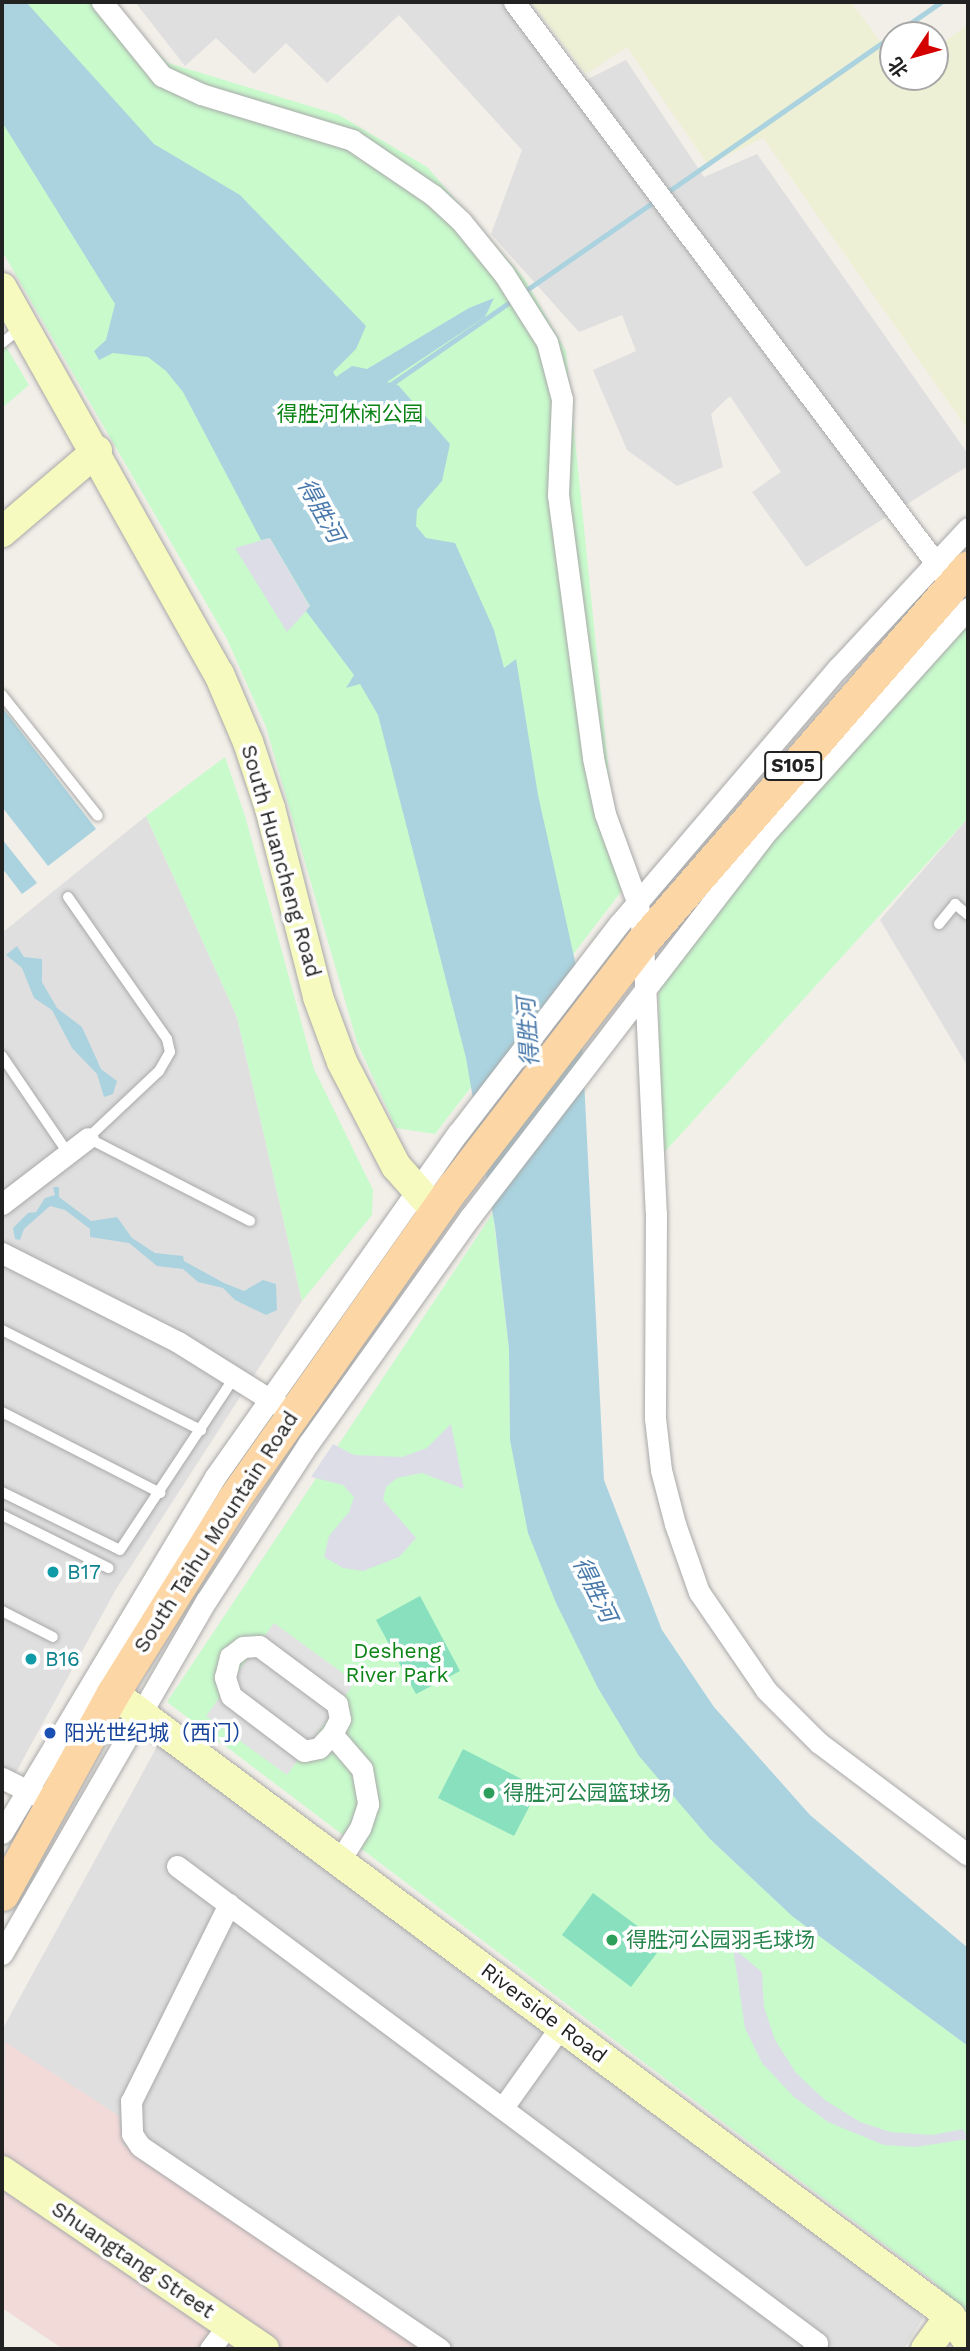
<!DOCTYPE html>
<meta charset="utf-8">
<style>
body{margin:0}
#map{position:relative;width:970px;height:2351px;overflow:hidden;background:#f2efe9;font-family:"Work Sans","Noto Sans SC",sans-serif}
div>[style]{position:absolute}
.residential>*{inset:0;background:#e0dfdf}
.commercial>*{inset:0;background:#f2dad9}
.farmland>*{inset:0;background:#eef0d5}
.park>*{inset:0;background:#c8facc}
.pitch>*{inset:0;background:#88e0be}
.parking>*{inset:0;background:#e2e2e2}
.plaza>*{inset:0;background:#dddde8}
.water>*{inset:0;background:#aad3df}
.stream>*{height:5px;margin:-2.5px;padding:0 2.5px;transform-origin:2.5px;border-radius:2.5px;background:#aad3df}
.roads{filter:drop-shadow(0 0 2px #a9a9a9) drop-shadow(0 0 2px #a9a9a9)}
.lane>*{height:10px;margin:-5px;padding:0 5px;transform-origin:5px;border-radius:5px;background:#fff}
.street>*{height:21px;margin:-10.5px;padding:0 10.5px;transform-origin:10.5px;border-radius:10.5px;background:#fff}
.secondary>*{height:30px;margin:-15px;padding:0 15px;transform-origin:15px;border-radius:15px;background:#f7fabf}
.primary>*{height:33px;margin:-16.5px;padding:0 16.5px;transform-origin:16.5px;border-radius:16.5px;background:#fcd6a4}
.dots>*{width:19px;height:19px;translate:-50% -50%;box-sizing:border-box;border:4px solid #fff;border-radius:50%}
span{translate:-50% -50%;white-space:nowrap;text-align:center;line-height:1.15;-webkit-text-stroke:7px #fff;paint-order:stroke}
.shield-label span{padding:2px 5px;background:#fff;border:2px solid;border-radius:5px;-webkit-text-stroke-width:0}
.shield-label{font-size:19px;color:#222;font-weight:700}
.park-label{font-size:21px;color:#0c8416}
.street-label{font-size:21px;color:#222}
.culture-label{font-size:21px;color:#0d838f}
.left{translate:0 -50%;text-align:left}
.transit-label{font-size:21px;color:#164399}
.leisure-label{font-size:21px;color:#27864d}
.water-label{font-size:23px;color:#4a7aab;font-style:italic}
.frame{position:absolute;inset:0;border:4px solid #222;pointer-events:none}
.north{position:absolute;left:879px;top:21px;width:70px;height:70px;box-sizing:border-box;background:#fff;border:2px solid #a7a7a7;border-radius:50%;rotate:234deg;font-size:19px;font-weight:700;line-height:28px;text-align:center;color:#222}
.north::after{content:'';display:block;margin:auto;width:24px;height:32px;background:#d40000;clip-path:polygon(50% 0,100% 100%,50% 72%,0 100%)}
</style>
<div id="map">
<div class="residential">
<div style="clip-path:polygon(135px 2px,501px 2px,568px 89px,626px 60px,704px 177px,757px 154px,968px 454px,968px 466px,806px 567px,752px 492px,781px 472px,730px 396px,711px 414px,723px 467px,677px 486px,627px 450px,593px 370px,636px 351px,622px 315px,579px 332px,491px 234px,522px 150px,399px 15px,327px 83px,286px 43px,254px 74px,216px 38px,185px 66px)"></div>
<div style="clip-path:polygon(146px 816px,237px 1017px,302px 1301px,115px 1591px,2px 1798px,2px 933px)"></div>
<div style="clip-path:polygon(968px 818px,968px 1067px,880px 920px)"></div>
<div style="clip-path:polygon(160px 1741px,917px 2310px,923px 2318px,904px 2349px,315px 2349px,2px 2136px,2px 2030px)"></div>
</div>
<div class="commercial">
<div style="clip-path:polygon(5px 2042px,119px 2116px,123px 2145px,428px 2349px,63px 2349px,2px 2308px)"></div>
</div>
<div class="farmland">
<div style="clip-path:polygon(531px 2px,851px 2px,893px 58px,893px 77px,935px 77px,935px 48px,968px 25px,968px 430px,763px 138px,708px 165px,627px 47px,586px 74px)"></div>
</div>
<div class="park">
<div style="clip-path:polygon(2px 2px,107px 2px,168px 63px,339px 115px,427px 167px,524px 278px,566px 351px,621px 892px,435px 1134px,396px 1128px,357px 1042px,266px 727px,227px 639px,2px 251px)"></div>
<div style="clip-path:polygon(2px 340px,29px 385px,2px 408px)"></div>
<div style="clip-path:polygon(968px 616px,968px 818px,661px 1156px,658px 962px)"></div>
<div style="clip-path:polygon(225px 757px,245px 816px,314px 1069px,373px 1190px,372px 1215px,302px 1301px,237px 1017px,146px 816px)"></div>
<div style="clip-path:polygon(493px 1213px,509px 1349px,510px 1440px,710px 1839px,792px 1916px,968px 2046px,968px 2317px,933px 2281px,167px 1702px)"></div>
</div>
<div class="pitch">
<div style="clip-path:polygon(420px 1596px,460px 1671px,416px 1694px,376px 1620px)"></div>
<div style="clip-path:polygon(463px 1749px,539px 1788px,514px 1836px,438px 1798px)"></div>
<div style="clip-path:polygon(593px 1893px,663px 1945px,631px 1987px,562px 1935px)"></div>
</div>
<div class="parking">
<div style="clip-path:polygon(274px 1623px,355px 1682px,287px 1775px,206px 1716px)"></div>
</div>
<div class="plaza">
<div style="clip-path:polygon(270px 538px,310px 607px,287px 632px,235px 548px)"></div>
<div style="clip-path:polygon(451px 1424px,464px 1489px,422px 1473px,397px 1478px,386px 1487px,383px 1500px,416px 1538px,399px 1557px,363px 1571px,343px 1568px,324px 1557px,329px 1536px,349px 1512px,354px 1497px,343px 1485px,311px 1477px,333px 1444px,354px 1455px,402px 1457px,427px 1448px)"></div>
<div style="clip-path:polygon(733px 1948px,762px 1972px,764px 2007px,775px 2040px,796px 2073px,825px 2100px,860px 2122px,890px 2132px,932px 2135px,963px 2129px,968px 2139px,915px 2147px,884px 2145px,828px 2122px,794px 2097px,762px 2063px,745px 2028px)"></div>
</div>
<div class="water">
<div style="clip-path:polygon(2px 2px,26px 2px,154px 144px,240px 195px,366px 326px,356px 349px,333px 372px,336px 377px,352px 366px,367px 369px,469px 308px,494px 298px,485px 317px,387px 382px,398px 385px,450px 444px,442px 481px,417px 510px,416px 526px,426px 538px,455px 543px,494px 630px,504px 668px,516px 659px,538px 795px,579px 979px,604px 1480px,662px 1630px,714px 1707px,810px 1815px,968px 1948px,968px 2046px,792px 1916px,710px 1839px,639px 1756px,598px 1688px,556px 1603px,528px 1533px,510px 1440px,509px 1349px,495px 1227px,466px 1058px,378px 715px,360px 684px,346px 688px,354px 675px,306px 611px,310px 606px,270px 538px,261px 540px,183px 392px,166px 371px,148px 357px,113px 353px,99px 360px,94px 351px,106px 340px,115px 304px,2px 122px)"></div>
<div style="clip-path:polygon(2px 707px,96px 829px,48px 866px,2px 807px)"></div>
<div style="clip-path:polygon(2px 839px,37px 883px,22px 894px,2px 868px)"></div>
<div style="clip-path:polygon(17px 946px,24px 957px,42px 959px,42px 982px,57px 1008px,82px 1027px,101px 1069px,117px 1081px,113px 1094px,104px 1097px,97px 1074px,72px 1048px,52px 1010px,34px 998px,22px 968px,6px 955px)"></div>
<div style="clip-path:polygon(53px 1187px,59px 1187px,59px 1197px,91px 1221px,117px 1217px,132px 1238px,155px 1253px,183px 1256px,184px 1261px,224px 1283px,244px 1291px,263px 1280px,276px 1284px,277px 1310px,266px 1315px,235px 1300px,223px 1288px,198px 1282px,183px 1269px,157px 1266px,129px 1243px,90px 1237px,90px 1229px,65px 1210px,50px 1206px,24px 1229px,20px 1240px,15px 1239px,13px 1228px,28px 1213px,36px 1212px,45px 1198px,55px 1195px)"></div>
</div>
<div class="stream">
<div style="left:893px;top:35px;width:58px;rotate:-34.5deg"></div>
<div style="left:666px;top:193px;width:277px;rotate:-34.8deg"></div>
<div style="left:522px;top:293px;width:165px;rotate:-34.7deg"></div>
<div style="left:387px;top:387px;width:155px;rotate:-34.7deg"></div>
</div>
<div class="roads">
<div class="lane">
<div style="left:2px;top:343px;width:26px;rotate:-39deg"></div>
<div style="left:2px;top:695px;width:154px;rotate:51.6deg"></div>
<div style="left:68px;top:897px;width:173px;rotate:55.1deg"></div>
<div style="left:167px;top:1039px;width:13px;rotate:77deg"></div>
<div style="left:170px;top:1052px;width:22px;rotate:120deg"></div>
<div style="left:159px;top:1071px;width:98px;rotate:136.7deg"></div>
<div style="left:88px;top:1138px;width:182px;rotate:27.1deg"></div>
<div style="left:939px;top:924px;width:26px;rotate:-51deg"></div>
<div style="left:955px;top:904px;width:17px;rotate:40deg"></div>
<div style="left:2px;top:1056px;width:117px;rotate:55.8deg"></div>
<div style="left:2px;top:1330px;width:223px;rotate:26.7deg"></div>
<div style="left:2px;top:1412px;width:178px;rotate:27.1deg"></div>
<div style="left:2px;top:1492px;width:131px;rotate:26.2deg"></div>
<div style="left:120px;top:1550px;width:206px;rotate:-56.5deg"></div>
<div style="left:2px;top:1515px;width:119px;rotate:26.4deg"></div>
<div style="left:2px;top:1611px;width:57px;rotate:27deg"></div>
</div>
<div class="street">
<div style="left:102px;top:2px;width:95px;rotate:51deg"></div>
<div style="left:162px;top:76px;width:43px;rotate:24.8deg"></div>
<div style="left:201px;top:94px;width:158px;rotate:16.9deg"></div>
<div style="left:352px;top:140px;width:98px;rotate:34.2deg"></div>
<div style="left:433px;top:195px;width:38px;rotate:43deg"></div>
<div style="left:461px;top:221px;width:68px;rotate:50.9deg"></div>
<div style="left:504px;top:274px;width:80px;rotate:57.7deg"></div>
<div style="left:547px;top:342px;width:59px;rotate:75.3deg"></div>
<div style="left:562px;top:399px;width:96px;rotate:92.4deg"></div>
<div style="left:558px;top:495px;width:265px;rotate:82.4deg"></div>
<div style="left:593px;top:758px;width:57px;rotate:77.9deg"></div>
<div style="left:605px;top:814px;width:96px;rotate:69.9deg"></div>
<div style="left:638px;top:904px;width:37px;rotate:82deg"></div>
<div style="left:643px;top:941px;width:272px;rotate:87.3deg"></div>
<div style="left:656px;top:1213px;width:205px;rotate:90.3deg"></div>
<div style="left:655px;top:1418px;width:52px;rotate:83.4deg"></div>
<div style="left:661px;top:1470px;width:56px;rotate:75.5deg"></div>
<div style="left:675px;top:1524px;width:72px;rotate:70.6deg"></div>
<div style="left:699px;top:1592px;width:119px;rotate:55.6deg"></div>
<div style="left:766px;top:1690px;width:75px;rotate:45deg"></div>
<div style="left:819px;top:1743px;width:186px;rotate:36.9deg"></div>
<div style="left:514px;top:2px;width:716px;rotate:53.07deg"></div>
<div style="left:2px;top:1204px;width:108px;rotate:-37.5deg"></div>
<div style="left:2px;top:1253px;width:197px;rotate:26.8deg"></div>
<div style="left:178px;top:1342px;width:119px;rotate:32deg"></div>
<div style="left:332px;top:1734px;width:19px;rotate:133deg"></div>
<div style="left:319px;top:1748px;width:15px;rotate:169deg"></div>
<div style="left:304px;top:1751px;width:91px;rotate:-143deg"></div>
<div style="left:231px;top:1696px;width:20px;rotate:-108deg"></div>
<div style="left:225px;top:1677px;width:21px;rotate:-76deg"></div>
<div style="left:230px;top:1657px;width:16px;rotate:-38deg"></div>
<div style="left:243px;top:1647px;width:16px;rotate:-4deg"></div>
<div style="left:259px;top:1646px;width:97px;rotate:36.6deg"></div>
<div style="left:337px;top:1704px;width:15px;rotate:79deg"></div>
<div style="left:340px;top:1719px;width:17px;rotate:118deg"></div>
<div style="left:332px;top:1734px;width:46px;rotate:49.4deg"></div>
<div style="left:362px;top:1769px;width:36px;rotate:80deg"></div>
<div style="left:368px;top:1804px;width:25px;rotate:108deg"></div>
<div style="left:360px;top:1828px;width:39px;rotate:122deg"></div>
<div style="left:2px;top:1778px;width:40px;rotate:26.6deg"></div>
<div style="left:2px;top:1833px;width:415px;rotate:-59.1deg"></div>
<div style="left:215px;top:1477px;width:421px;rotate:-54.8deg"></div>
<div style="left:458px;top:1133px;width:264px;rotate:-52.4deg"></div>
<div style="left:619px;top:924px;width:337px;rotate:-49.5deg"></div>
<div style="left:838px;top:668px;width:191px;rotate:-47.1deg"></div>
<div style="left:177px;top:1866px;width:798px;rotate:36.7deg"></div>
<div style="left:817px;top:2343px;width:7px;rotate:124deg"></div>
<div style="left:229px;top:1904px;width:220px;rotate:116.4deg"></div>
<div style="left:131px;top:2101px;width:33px;rotate:88deg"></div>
<div style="left:132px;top:2134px;width:14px;rotate:56deg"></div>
<div style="left:140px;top:2146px;width:362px;rotate:34.1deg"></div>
<div style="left:2px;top:1954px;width:408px;rotate:-60deg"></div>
<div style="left:206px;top:1601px;width:187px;rotate:-57deg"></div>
<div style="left:308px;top:1444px;width:279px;rotate:-54.5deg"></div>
<div style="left:470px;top:1217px;width:481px;rotate:-52.4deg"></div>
<div style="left:763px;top:836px;width:307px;rotate:-48deg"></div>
<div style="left:504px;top:2106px;width:98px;rotate:-54.5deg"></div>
<div style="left:210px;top:2349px;width:30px;rotate:-53deg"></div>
</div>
<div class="secondary">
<div style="left:2px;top:288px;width:443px;rotate:60.7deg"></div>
<div style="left:219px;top:674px;width:74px;rotate:66.9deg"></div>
<div style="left:248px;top:742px;width:70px;rotate:71.6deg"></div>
<div style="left:270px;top:808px;width:195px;rotate:75.7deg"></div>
<div style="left:318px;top:997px;width:69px;rotate:69.7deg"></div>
<div style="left:342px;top:1062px;width:117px;rotate:62.6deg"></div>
<div style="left:396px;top:1166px;width:60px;rotate:48.4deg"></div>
<div style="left:2px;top:532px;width:125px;rotate:-40.5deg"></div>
<div style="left:113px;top:1693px;width:1043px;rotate:36.66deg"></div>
<div style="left:950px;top:2316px;width:31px;rotate:54deg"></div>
<div style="left:2px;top:2171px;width:317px;rotate:34.2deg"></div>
<div style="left:926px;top:2349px;width:41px;rotate:-54deg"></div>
</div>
<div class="primary">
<div style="left:2px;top:1894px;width:230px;rotate:-61.1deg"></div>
<div style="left:113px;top:1693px;width:227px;rotate:-58.1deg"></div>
<div style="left:233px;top:1500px;width:384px;rotate:-54.9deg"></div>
<div style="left:454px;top:1186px;width:309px;rotate:-52.4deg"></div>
<div style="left:643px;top:941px;width:495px;rotate:-49deg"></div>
</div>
</div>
<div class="dots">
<div style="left:53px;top:1572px;background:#0f9aa8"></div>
<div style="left:31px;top:1659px;background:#0f9aa8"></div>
<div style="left:50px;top:1733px;background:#1a4fb4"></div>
<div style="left:489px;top:1793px;background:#2e9e5b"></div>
<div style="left:612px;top:1940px;background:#2e9e5b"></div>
</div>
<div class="shield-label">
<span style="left:793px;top:766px">S105</span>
</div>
<div class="park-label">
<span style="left:350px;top:414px">得胜河休闲公园</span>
<span style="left:397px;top:1663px">Desheng<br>River Park</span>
</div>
<div class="street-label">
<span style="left:281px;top:861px;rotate:74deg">South Huancheng Road</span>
<span style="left:216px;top:1532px;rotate:-57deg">South Taihu Mountain Road</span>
<span style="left:544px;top:2013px;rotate:37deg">Riverside Road</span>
<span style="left:133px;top:2260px;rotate:34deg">Shuangtang Street</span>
</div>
<div class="culture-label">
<span class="left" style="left:67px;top:1572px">B17</span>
<span class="left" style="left:45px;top:1659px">B16</span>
</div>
<div class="transit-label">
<span class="left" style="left:64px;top:1733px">阳光世纪城（西门）</span>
</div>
<div class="leisure-label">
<span class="left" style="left:503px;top:1793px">得胜河公园篮球场</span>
<span class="left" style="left:626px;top:1940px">得胜河公园羽毛球场</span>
</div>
<div class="water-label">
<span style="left:320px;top:511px;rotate:61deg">得胜河</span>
<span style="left:529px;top:1032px;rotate:-94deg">得胜河</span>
<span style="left:594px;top:1590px;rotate:64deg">得胜河</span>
</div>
<div class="frame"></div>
<div class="north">北</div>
</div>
